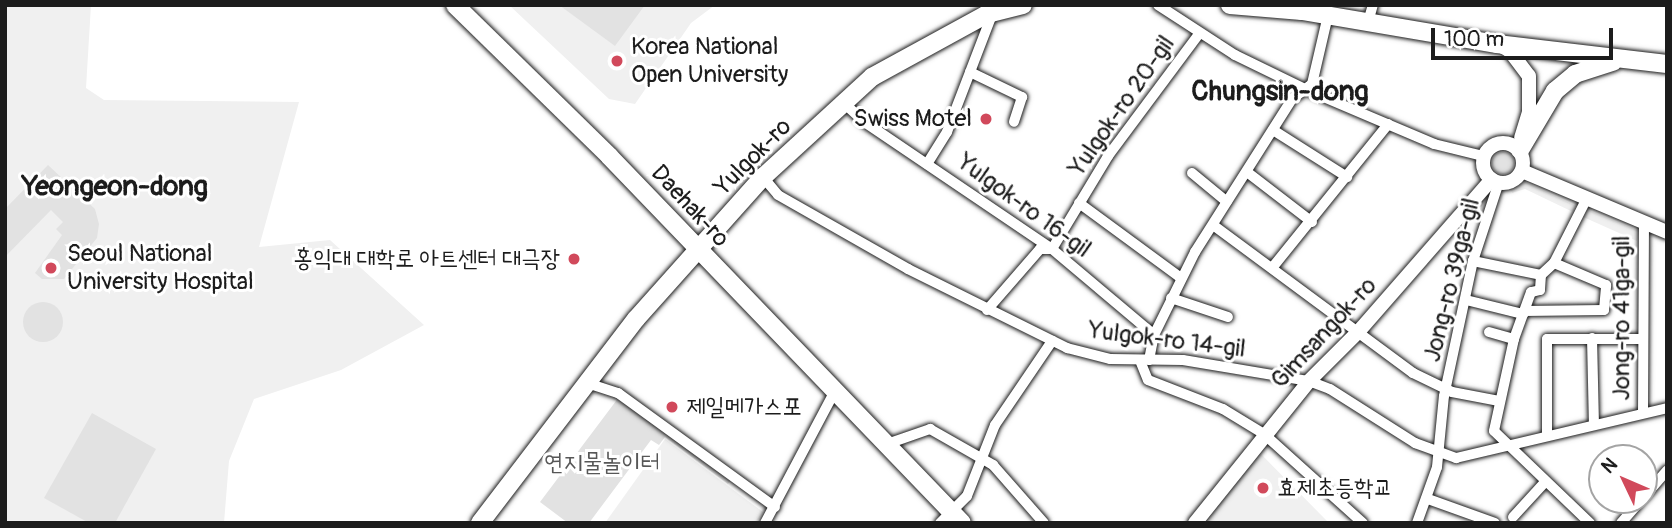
<!DOCTYPE html>
<meta charset="utf-8">
<style>
body{margin:0}
#map{position:relative;width:1672px;height:528px;overflow:hidden;background:#fff;font-family:Pangolin,"Poor Story",sans-serif}
div>[style]{position:absolute}
.built>*{inset:0;background:#f0f0f0}
.green>*{inset:0;background:#e2e2e2}
.round{border-radius:50%}
.roads{filter:drop-shadow(0 0 2px #1c1c1c) drop-shadow(0 0 2px #1c1c1c)}
.minor>*{height:10px;margin:-5px;padding:0 5px;transform-origin:5px;border-radius:5px;background:#fff}
.tertiary>*{height:14px;margin:-7px;padding:0 7px;transform-origin:7px;border-radius:7px;background:#fff}
.tertiary>.ring{margin:-7px;padding:0;box-sizing:content-box;background:none;border:14px solid #fff;border-radius:50%}
.primary>*{height:18px;margin:-9px;padding:0 9px;transform-origin:9px;border-radius:9px;background:#fff}
.dots>*{width:19px;height:19px;translate:-50% -50%;box-sizing:border-box;border:4px solid #fff;border-radius:50%}
span{translate:-50% -50%;white-space:nowrap;text-align:center;line-height:1.15;-webkit-text-stroke:6px #fff;paint-order:stroke}
.poi-label{font-size:24px;color:#1c1c1c}
.left{translate:0 -50%;text-align:left}
.right{translate:-100% -50%;text-align:right}
.street-label{font-size:24px;color:#1c1c1c}
.park-label{font-size:24px;color:#575757}
.quarter-label{font-size:28px;color:#1c1c1c;font-weight:700}
.frame{position:absolute;inset:0;border:7px solid #1c1c1c;pointer-events:none}
.north{position:absolute;left:1588px;top:444px;width:70px;height:70px;box-sizing:border-box;background:#fff;border:2px solid #a4a4a4;border-radius:50%;rotate:314deg;font-size:19px;font-weight:700;line-height:28px;text-align:center;color:#1c1c1c}
.north::after{content:'';display:block;margin:auto;width:24px;height:32px;background:#d1495b;clip-path:polygon(50% 0,100% 100%,50% 72%,0 100%)}
.scale{position:absolute;left:1431px;top:28px;width:182px;height:32px;box-sizing:border-box;border:4px solid #1c1c1c;border-top:0;padding-left:9px;font-size:21px;line-height:24px;white-space:nowrap;color:#1c1c1c;-webkit-text-stroke:5px #fff;paint-order:stroke}
</style>
<div id="map">
<div class="built">
<div style="clip-path:polygon(5px 5px,91px 5px,86px 88px,104px 100px,299px 102px,259px 247px,330px 240px,424px 325px,341px 370px,254px 399px,229px 461px,224px 523px,5px 523px)"></div>
<div style="clip-path:polygon(509px 5px,715px 5px,691px 23px,635px 104px,609px 99px)"></div>
<div style="clip-path:polygon(1525px 182px,1576px 206px,1573px 212px,1525px 189px,1512px 193px,1510px 187px)"></div>
<div style="clip-path:polygon(1585px 209px,1639px 231px,1637px 241px,1581px 216px)"></div>
<div style="clip-path:polygon(665px 439px,763px 512px,756px 523px,605px 523px)"></div>
<div style="clip-path:polygon(1260px 453px,1329px 523px,1204px 523px)"></div>
</div>
<div class="green">
<div style="clip-path:polygon(559px 5px,645px 5px,615px 46px)"></div>
<div class="round" style="left:1492px;top:152px;width:22px;height:22px"></div>
<div style="clip-path:polygon(48px 165px,95px 209px,99px 224px,97px 238px,64px 279px,42px 279px,35px 273px,62px 235px,56px 229px,63px 222px,51px 210px,5px 257px,5px 209px)"></div>
<div class="round" style="left:23px;top:302px;width:40px;height:40px"></div>
<div style="clip-path:polygon(619px 397px,731px 480px,728px 484px,665px 437px,659px 445px,651px 440px,589px 523px,568px 523px,540px 502px)"></div>
<div style="clip-path:polygon(92px 413px,156px 449px,115px 523px,89px 523px,44px 498px)"></div>
</div>
<div class="roads">
<div class="minor">
<div style="left:1158px;top:5px;width:92px;rotate:33deg"></div>
<div style="left:1235px;top:55px;width:80px;rotate:25.9deg"></div>
<div style="left:1307px;top:90px;width:138px;rotate:23deg"></div>
<div style="left:1434px;top:144px;width:50px;rotate:13.8deg"></div>
<div style="left:1368px;top:22px;width:18px;rotate:-74deg"></div>
<div style="left:970px;top:72px;width:58px;rotate:25.7deg"></div>
<div style="left:1022px;top:97px;width:26px;rotate:108deg"></div>
<div style="left:844px;top:103px;width:26px;rotate:43deg"></div>
<div style="left:863px;top:121px;width:228px;rotate:34.1deg"></div>
<div style="left:1052px;top:249px;width:133px;rotate:40.1deg"></div>
<div style="left:1273px;top:130px;width:88px;rotate:32.4deg"></div>
<div style="left:927px;top:164px;width:38px;rotate:-58deg"></div>
<div style="left:947px;top:132px;width:129px;rotate:-69deg"></div>
<div style="left:1247px;top:172px;width:82px;rotate:37.6deg"></div>
<div style="left:1192px;top:173px;width:45px;rotate:39.6deg"></div>
<div style="left:763px;top:177px;width:23px;rotate:50deg"></div>
<div style="left:778px;top:195px;width:150px;rotate:29.6deg"></div>
<div style="left:908px;top:269px;width:178px;rotate:26.4deg"></div>
<div style="left:1067px;top:348px;width:44px;rotate:14.3deg"></div>
<div style="left:1110px;top:359px;width:73px;rotate:0.8deg"></div>
<div style="left:1183px;top:360px;width:128px;rotate:9.5deg"></div>
<div style="left:1309px;top:381px;width:22px;rotate:21deg"></div>
<div style="left:1330px;top:389px;width:101px;rotate:32.4deg"></div>
<div style="left:1415px;top:443px;width:44px;rotate:20.1deg"></div>
<div style="left:1456px;top:458px;width:217px;rotate:-13.3deg"></div>
<div style="left:1079px;top:203px;width:127px;rotate:36.3deg"></div>
<div style="left:1213px;top:225px;width:249px;rotate:36.5deg"></div>
<div style="left:1413px;top:373px;width:43px;rotate:26deg"></div>
<div style="left:1452px;top:392px;width:48px;rotate:10.8deg"></div>
<div style="left:1473px;top:261px;width:69px;rotate:11.6deg"></div>
<div style="left:1541px;top:275px;width:18px;rotate:-43deg"></div>
<div style="left:1554px;top:263px;width:71px;rotate:-63.1deg"></div>
<div style="left:1272px;top:268px;width:185px;rotate:-51.1deg"></div>
<div style="left:1541px;top:275px;width:15px;rotate:94deg"></div>
<div style="left:1540px;top:290px;width:9px;rotate:167deg"></div>
<div style="left:1531px;top:292px;width:50px;rotate:109.9deg"></div>
<div style="left:1514px;top:339px;width:94px;rotate:102.3deg"></div>
<div style="left:1494px;top:431px;width:133px;rotate:43.8deg"></div>
<div style="left:1171px;top:298px;width:60px;rotate:18.4deg"></div>
<div style="left:1466px;top:300px;width:59px;rotate:13.8deg"></div>
<div style="left:987px;top:310px;width:81px;rotate:-49deg"></div>
<div style="left:1040px;top:249px;width:12px"></div>
<div style="left:1052px;top:249px;width:109px;rotate:-58.9deg"></div>
<div style="left:1108px;top:156px;width:152px;rotate:-53.3deg"></div>
<div style="left:1524px;top:311px;width:80px;rotate:-0.7deg"></div>
<div style="left:1604px;top:310px;width:25px;rotate:-85deg"></div>
<div style="left:1606px;top:285px;width:56px;rotate:-157.1deg"></div>
<div style="left:1489px;top:332px;width:26px;rotate:16deg"></div>
<div style="left:1592px;top:338px;width:86px;rotate:88.7deg"></div>
<div style="left:1149px;top:360px;width:25px;rotate:-79deg"></div>
<div style="left:1154px;top:335px;width:93px;rotate:-63.7deg"></div>
<div style="left:1195px;top:252px;width:181px;rotate:-57.6deg"></div>
<div style="left:1292px;top:99px;width:25px;rotate:-37deg"></div>
<div style="left:1312px;top:84px;width:71px;rotate:-76.9deg"></div>
<div style="left:1141px;top:363px;width:18px;rotate:68deg"></div>
<div style="left:1148px;top:380px;width:80px;rotate:21.1deg"></div>
<div style="left:1223px;top:409px;width:48px;rotate:31.4deg"></div>
<div style="left:1264px;top:434px;width:133px;rotate:42deg"></div>
<div style="left:587px;top:383px;width:33px;rotate:18deg"></div>
<div style="left:618px;top:393px;width:194px;rotate:36deg"></div>
<div style="left:1643px;top:413px;width:191px;rotate:-89.7deg"></div>
<div style="left:1547px;top:436px;width:97px;rotate:-90deg"></div>
<div style="left:1547px;top:339px;width:96px"></div>
<div style="left:887px;top:444px;width:46px;rotate:-19.2deg"></div>
<div style="left:930px;top:429px;width:73px;rotate:29.7deg"></div>
<div style="left:993px;top:465px;width:77px;rotate:48.7deg"></div>
<div style="left:1644px;top:497px;width:35px;rotate:-49deg"></div>
<div style="left:1428px;top:499px;width:71px;rotate:19.7deg"></div>
<div style="left:1513px;top:517px;width:47px;rotate:-47.6deg"></div>
<div style="left:765px;top:523px;width:149px;rotate:-62.1deg"></div>
<div style="left:940px;top:523px;width:38px;rotate:-45deg"></div>
<div style="left:967px;top:496px;width:76px;rotate:-68.5deg"></div>
<div style="left:995px;top:425px;width:102px;rotate:-55.8deg"></div>
<div style="left:1417px;top:523px;width:59px;rotate:-70.3deg"></div>
<div style="left:1437px;top:467px;width:71px;rotate:-84.4deg"></div>
<div style="left:1444px;top:396px;width:138px;rotate:-77.9deg"></div>
<div style="left:1473px;top:261px;width:83px;rotate:-71.8deg"></div>
<div style="left:1621px;top:523px;width:30px;rotate:-49deg"></div>
</div>
<div class="tertiary">
<div style="left:1498px;top:44px;width:14px;rotate:30deg"></div>
<div style="left:1510px;top:51px;width:31px;rotate:53deg"></div>
<div style="left:1529px;top:76px;width:36px;rotate:90deg"></div>
<div style="left:1529px;top:112px;width:27px;rotate:107deg"></div>
<div class="ring" style="left:1483px;top:143px;width:26px;height:26px"></div>
<div style="left:1522px;top:171px;width:157px;rotate:22.8deg"></div>
<div style="left:1195px;top:523px;width:182px;rotate:-51.2deg"></div>
<div style="left:1309px;top:381px;width:69px;rotate:-45deg"></div>
<div style="left:1358px;top:332px;width:203px;rotate:-48.8deg"></div>
</div>
<div class="primary">
<div style="left:455px;top:5px;width:216px;rotate:44.4deg"></div>
<div style="left:609px;top:156px;width:509px;rotate:46.11deg"></div>
<div style="left:1230px;top:5px;width:72px;rotate:4.8deg"></div>
<div style="left:1302px;top:11px;width:198px;rotate:9.6deg"></div>
<div style="left:1497px;top:44px;width:171px;rotate:6.7deg"></div>
<div style="left:1520px;top:150px;width:69px;rotate:-59.3deg"></div>
<div style="left:1555px;top:91px;width:26px;rotate:-40deg"></div>
<div style="left:1575px;top:74px;width:40px;rotate:-18deg"></div>
<div style="left:480px;top:523px;width:257px;rotate:-52.6deg"></div>
<div style="left:636px;top:319px;width:191px;rotate:-48.2deg"></div>
<div style="left:763px;top:177px;width:148px;rotate:-42.5deg"></div>
<div style="left:872px;top:77px;width:131px;rotate:-28.7deg"></div>
<div style="left:987px;top:14px;width:37px;rotate:-14deg"></div>
</div>
</div>
<div class="dots">
<div style="left:617px;top:61px;background:#d1495b"></div>
<div style="left:986px;top:119px;background:#d1495b"></div>
<div style="left:574px;top:259px;background:#d1495b"></div>
<div style="left:51px;top:268px;background:#d1495b"></div>
<div style="left:672px;top:407px;background:#d1495b"></div>
<div style="left:1263px;top:488px;background:#d1495b"></div>
</div>
<div class="poi-label">
<span class="left" style="left:631px;top:61px">Korea National<br>Open University</span>
<span class="right" style="left:972px;top:119px">Swiss Motel</span>
<span class="left" style="left:67px;top:268px">Seoul National<br>University Hospital</span>
<span class="right" style="left:560px;top:259px">홍익대 대학로 아트센터 대극장</span>
<span class="left" style="left:686px;top:407px">제일메가스포</span>
<span class="left" style="left:1277px;top:488px">효제초등학교</span>
</div>
<div class="street-label">
<span style="left:1122px;top:106px;rotate:-55deg">Yulgok-ro 20-gil</span>
<span style="left:753px;top:157px;rotate:-45deg">Yulgok-ro</span>
<span style="left:690px;top:206px;rotate:47deg">Daehak-ro</span>
<span style="left:1024px;top:206px;rotate:36deg">Yulgok-ro 16-gil</span>
<span style="left:1452px;top:280px;rotate:-76deg">Jong-ro 39ga-gil</span>
<span style="left:1622px;top:318px;rotate:-90deg">Jong-ro 41ga-gil</span>
<span style="left:1324px;top:333px;rotate:-47deg">Gimsangok-ro</span>
<span style="left:1167px;top:340px;rotate:7deg">Yulgok-ro 14-gil</span>
</div>
<div class="park-label">
<span style="left:602px;top:463px">연지물놀이터</span>
</div>
<div class="quarter-label">
<span style="left:1280px;top:92px">Chungsin-dong</span>
<span style="left:115px;top:187px">Yeongeon-dong</span>
</div>
<div class="frame"></div>
<div class="north">N</div>
<div class="scale">100 m</div>
</div>
